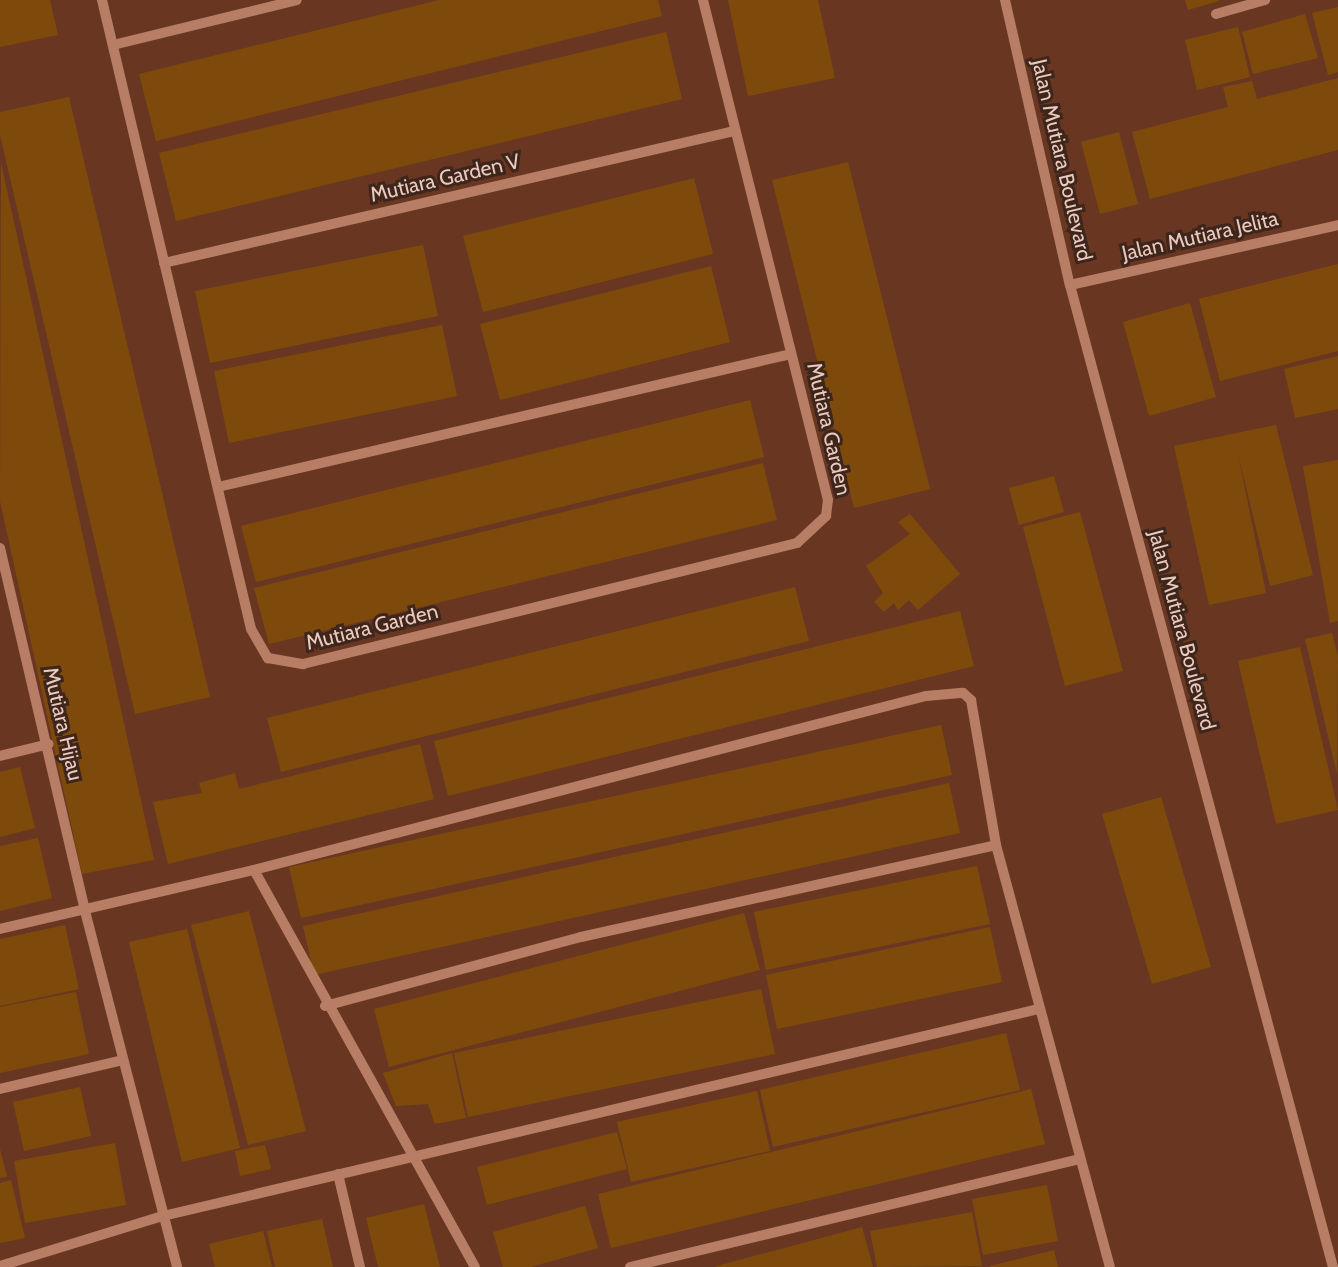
<!DOCTYPE html>
<style>
body{margin:0}
#map{position:relative;width:1338px;height:1267px;overflow:hidden;background:#693721;font-family:Cabin,sans-serif}
div>[style]{position:absolute}
.building>*{inset:0;background:#7e4a0c}
.minor>*{height:10px;margin:-5px;padding:0 5px;transform-origin:5px;border-radius:5px;background:#b77d65}
span{translate:-50% -50%;white-space:nowrap;text-align:center;line-height:1.15;-webkit-text-stroke:6px #3e261c;paint-order:stroke}
.street-label{font-size:21px;color:#eacabe}
</style>
<div id="map">
<div class="building">
<div style="clip-path:polygon(0 0,50px 0,58px 35px,0 47px)"></div>
<div style="clip-path:polygon(439px 0,658px 0,662px 16px,156px 141px,139px 74px)"></div>
<div style="clip-path:polygon(728px 0,818px 0,835px 78px,748px 96px)"></div>
<div style="clip-path:polygon(1185px 0,1219px 0,1219px 1px,1188px 10px)"></div>
<div style="clip-path:polygon(1338px 7px,1338px 72px,1328px 75px,1312px 13px)"></div>
<div style="clip-path:polygon(1305px 14px,1318px 58px,1253px 74px,1242px 32px)"></div>
<div style="clip-path:polygon(1238px 27px,1250px 77px,1197px 90px,1185px 40px)"></div>
<div style="clip-path:polygon(666px 32px,682px 99px,176px 221px,159px 153px)"></div>
<div style="clip-path:polygon(1338px 78px,1338px 150px,1150px 199px,1132px 132px,1228px 107px,1223px 87px,1252px 81px,1257px 99px)"></div>
<div style="clip-path:polygon(69px 97px,210px 697px,135px 714px,0 135px,0 112px)"></div>
<div style="clip-path:polygon(1119px 132px,1138px 204px,1100px 214px,1081px 142px)"></div>
<div style="clip-path:polygon(848px 162px,930px 489px,854px 508px,772px 180px)"></div>
<div style="clip-path:polygon(1px 163px,154px 860px,82px 874px,0 501px)"></div>
<div style="clip-path:polygon(694px 178px,713px 254px,483px 312px,463px 236px)"></div>
<div style="clip-path:polygon(423px 245px,438px 316px,210px 363px,195px 291px)"></div>
<div style="clip-path:polygon(1338px 264px,1338px 351px,1220px 381px,1199px 299px)"></div>
<div style="clip-path:polygon(711px 266px,730px 342px,500px 400px,480px 324px)"></div>
<div style="clip-path:polygon(1190px 303px,1216px 397px,1149px 416px,1123px 322px)"></div>
<div style="clip-path:polygon(442px 325px,457px 396px,229px 443px,214px 371px)"></div>
<div style="clip-path:polygon(1338px 356px,1338px 409px,1295px 418px,1284px 369px)"></div>
<div style="clip-path:polygon(750px 400px,764px 457px,256px 582px,241px 526px)"></div>
<div style="clip-path:polygon(1276px 425px,1313px 575px,1270px 586px,1238px 454px,1266px 593px,1209px 605px,1174px 446px)"></div>
<div style="clip-path:polygon(1338px 460px,1338px 621px,1330px 623px,1303px 466px)"></div>
<div style="clip-path:polygon(763px 463px,777px 520px,269px 644px,254px 588px)"></div>
<div style="clip-path:polygon(1054px 476px,1064px 512px,1019px 525px,1009px 488px)"></div>
<div style="clip-path:polygon(1080px 512px,1123px 671px,1065px 686px,1023px 527px)"></div>
<div style="clip-path:polygon(910px 514px,960px 574px,918px 610px,909px 600px,898px 610px,894px 603px,884px 612px,874px 602px,883px 593px,866px 566px,910px 534px,898px 522px)"></div>
<div style="clip-path:polygon(795px 587px,809px 641px,281px 772px,267px 718px)"></div>
<div style="clip-path:polygon(960px 611px,974px 666px,448px 796px,434px 741px)"></div>
<div style="clip-path:polygon(1332px 633px,1338px 656px,1337px 774px,1305px 639px)"></div>
<div style="clip-path:polygon(1300px 647px,1338px 810px,1276px 824px,1238px 661px)"></div>
<div style="clip-path:polygon(941px 725px,952px 775px,301px 918px,289px 867px)"></div>
<div style="clip-path:polygon(420px 744px,434px 799px,168px 864px,153px 802px,202px 793px,199px 783px,235px 773px,239px 789px)"></div>
<div style="clip-path:polygon(20px 767px,35px 828px,0 837px,0 772px)"></div>
<div style="clip-path:polygon(949px 783px,960px 833px,314px 975px,303px 926px)"></div>
<div style="clip-path:polygon(1161px 797px,1211px 967px,1152px 984px,1102px 814px)"></div>
<div style="clip-path:polygon(38px 838px,52px 898px,0 911px,0 846px)"></div>
<div style="clip-path:polygon(977px 866px,990px 924px,766px 970px,754px 912px)"></div>
<div style="clip-path:polygon(249px 911px,306px 1131px,248px 1145px,191px 925px)"></div>
<div style="clip-path:polygon(744px 913px,760px 970px,389px 1067px,374px 1009px)"></div>
<div style="clip-path:polygon(65px 925px,79px 989px,0 1006px,0 939px)"></div>
<div style="clip-path:polygon(990px 927px,1002px 982px,777px 1029px,766px 975px)"></div>
<div style="clip-path:polygon(187px 929px,240px 1148px,182px 1162px,129px 942px)"></div>
<div style="clip-path:polygon(761px 989px,775px 1054px,468px 1117px,454px 1053px)"></div>
<div style="clip-path:polygon(76px 992px,89px 1054px,0 1073px,0 1007px)"></div>
<div style="clip-path:polygon(1006px 1033px,1020px 1090px,773px 1147px,760px 1090px)"></div>
<div style="clip-path:polygon(452px 1053px,466px 1118px,435px 1124px,428px 1104px,396px 1106px,383px 1073px)"></div>
<div style="clip-path:polygon(80px 1087px,91px 1136px,24px 1151px,13px 1102px)"></div>
<div style="clip-path:polygon(1031px 1089px,1045px 1144px,611px 1248px,598px 1194px)"></div>
<div style="clip-path:polygon(757px 1091px,770px 1151px,631px 1182px,617px 1122px)"></div>
<div style="clip-path:polygon(617px 1132px,627px 1169px,487px 1205px,477px 1167px)"></div>
<div style="clip-path:polygon(115px 1143px,126px 1205px,25px 1223px,14px 1161px)"></div>
<div style="clip-path:polygon(265px 1145px,271px 1169px,240px 1176px,235px 1151px)"></div>
<div style="clip-path:polygon(0 1149px,7px 1177px,0 1178px)"></div>
<div style="clip-path:polygon(11px 1180px,25px 1238px,0 1243px,0 1183px)"></div>
<div style="clip-path:polygon(1047px 1185px,1058px 1241px,983px 1255px,972px 1199px)"></div>
<div style="clip-path:polygon(424px 1204px,440px 1267px,378px 1267px,366px 1218px)"></div>
<div style="clip-path:polygon(585px 1206px,598px 1248px,531px 1267px,503px 1267px,493px 1232px)"></div>
<div style="clip-path:polygon(972px 1212px,982px 1266px,877px 1267px,870px 1231px)"></div>
<div style="clip-path:polygon(322px 1219px,333px 1267px,275px 1267px,267px 1231px)"></div>
<div style="clip-path:polygon(862px 1227px,873px 1267px,717px 1267px,717px 1266px)"></div>
<div style="clip-path:polygon(263px 1231px,272px 1267px,215px 1267px,209px 1244px)"></div>
<div style="clip-path:polygon(1054px 1250px,1058px 1267px,990px 1267px,990px 1266px)"></div>
</div>
<div class="minor">
<div style="left:102px;top:0;width:646px;rotate:76.67deg"></div>
<div style="left:251px;top:629px;width:34px;rotate:60deg"></div>
<div style="left:268px;top:658px;width:36px;rotate:10deg"></div>
<div style="left:303px;top:664px;width:509px;rotate:-13.76deg"></div>
<div style="left:797px;top:543px;width:40px;rotate:-43deg"></div>
<div style="left:826px;top:516px;width:16px;rotate:-83deg"></div>
<div style="left:828px;top:500px;width:515px;rotate:-104.04deg"></div>
<div style="left:1005px;top:0;width:292px;rotate:77.2deg"></div>
<div style="left:1070px;top:285px;width:1017px;rotate:75.01deg"></div>
<div style="left:1216px;top:14px;width:51px;rotate:-15.9deg"></div>
<div style="left:113px;top:45px;width:189px;rotate:-13.7deg"></div>
<div style="left:164px;top:263px;width:586px;rotate:-13.02deg"></div>
<div style="left:1070px;top:285px;width:275px;rotate:-12.6deg"></div>
<div style="left:218px;top:487px;width:588px;rotate:-13.07deg"></div>
<div style="left:0;top:548px;width:373px;rotate:76.8deg"></div>
<div style="left:85px;top:911px;width:368px;rotate:75.5deg"></div>
<div style="left:0;top:756px;width:50px;rotate:-13.8deg"></div>
<div style="left:254px;top:870px;width:454px;rotate:60.9deg"></div>
<div style="left:0;top:929px;width:261px;rotate:-13.1deg"></div>
<div style="left:254px;top:870px;width:694px;rotate:-14.52deg"></div>
<div style="left:926px;top:696px;width:37px;rotate:-5deg"></div>
<div style="left:963px;top:693px;width:11px;rotate:41deg"></div>
<div style="left:971px;top:700px;width:147px;rotate:80.2deg"></div>
<div style="left:996px;top:845px;width:437px;rotate:74.9deg"></div>
<div style="left:325px;top:1006px;width:265px;rotate:-15.1deg"></div>
<div style="left:581px;top:937px;width:425px;rotate:-12.5deg"></div>
<div style="left:0;top:1089px;width:126px;rotate:-13.3deg"></div>
<div style="left:338px;top:1174px;width:96px;rotate:76.7deg"></div>
<div style="left:0;top:1266px;width:170px;rotate:-17.1deg"></div>
<div style="left:163px;top:1216px;width:900px;rotate:-13.3deg"></div>
<div style="left:630px;top:1267px;width:463px;rotate:-13.5deg"></div>
</div>
<div class="street-label">
<span style="left:1062px;top:160px;rotate:77deg">Jalan Mutiara Boulevard</span>
<span style="left:445px;top:178px;rotate:-13deg">Mutiara Garden V</span>
<span style="left:1200px;top:236px;rotate:-13deg">Jalan Mutiara Jelita</span>
<span style="left:829px;top:429px;rotate:77deg">Mutiara Garden</span>
<span style="left:372px;top:627px;rotate:-14deg">Mutiara Garden</span>
<span style="left:1182px;top:630px;rotate:75deg">Jalan Mutiara Boulevard</span>
<span style="left:63px;top:724px;rotate:77deg">Mutiara Hijau</span>
</div>
</div>
